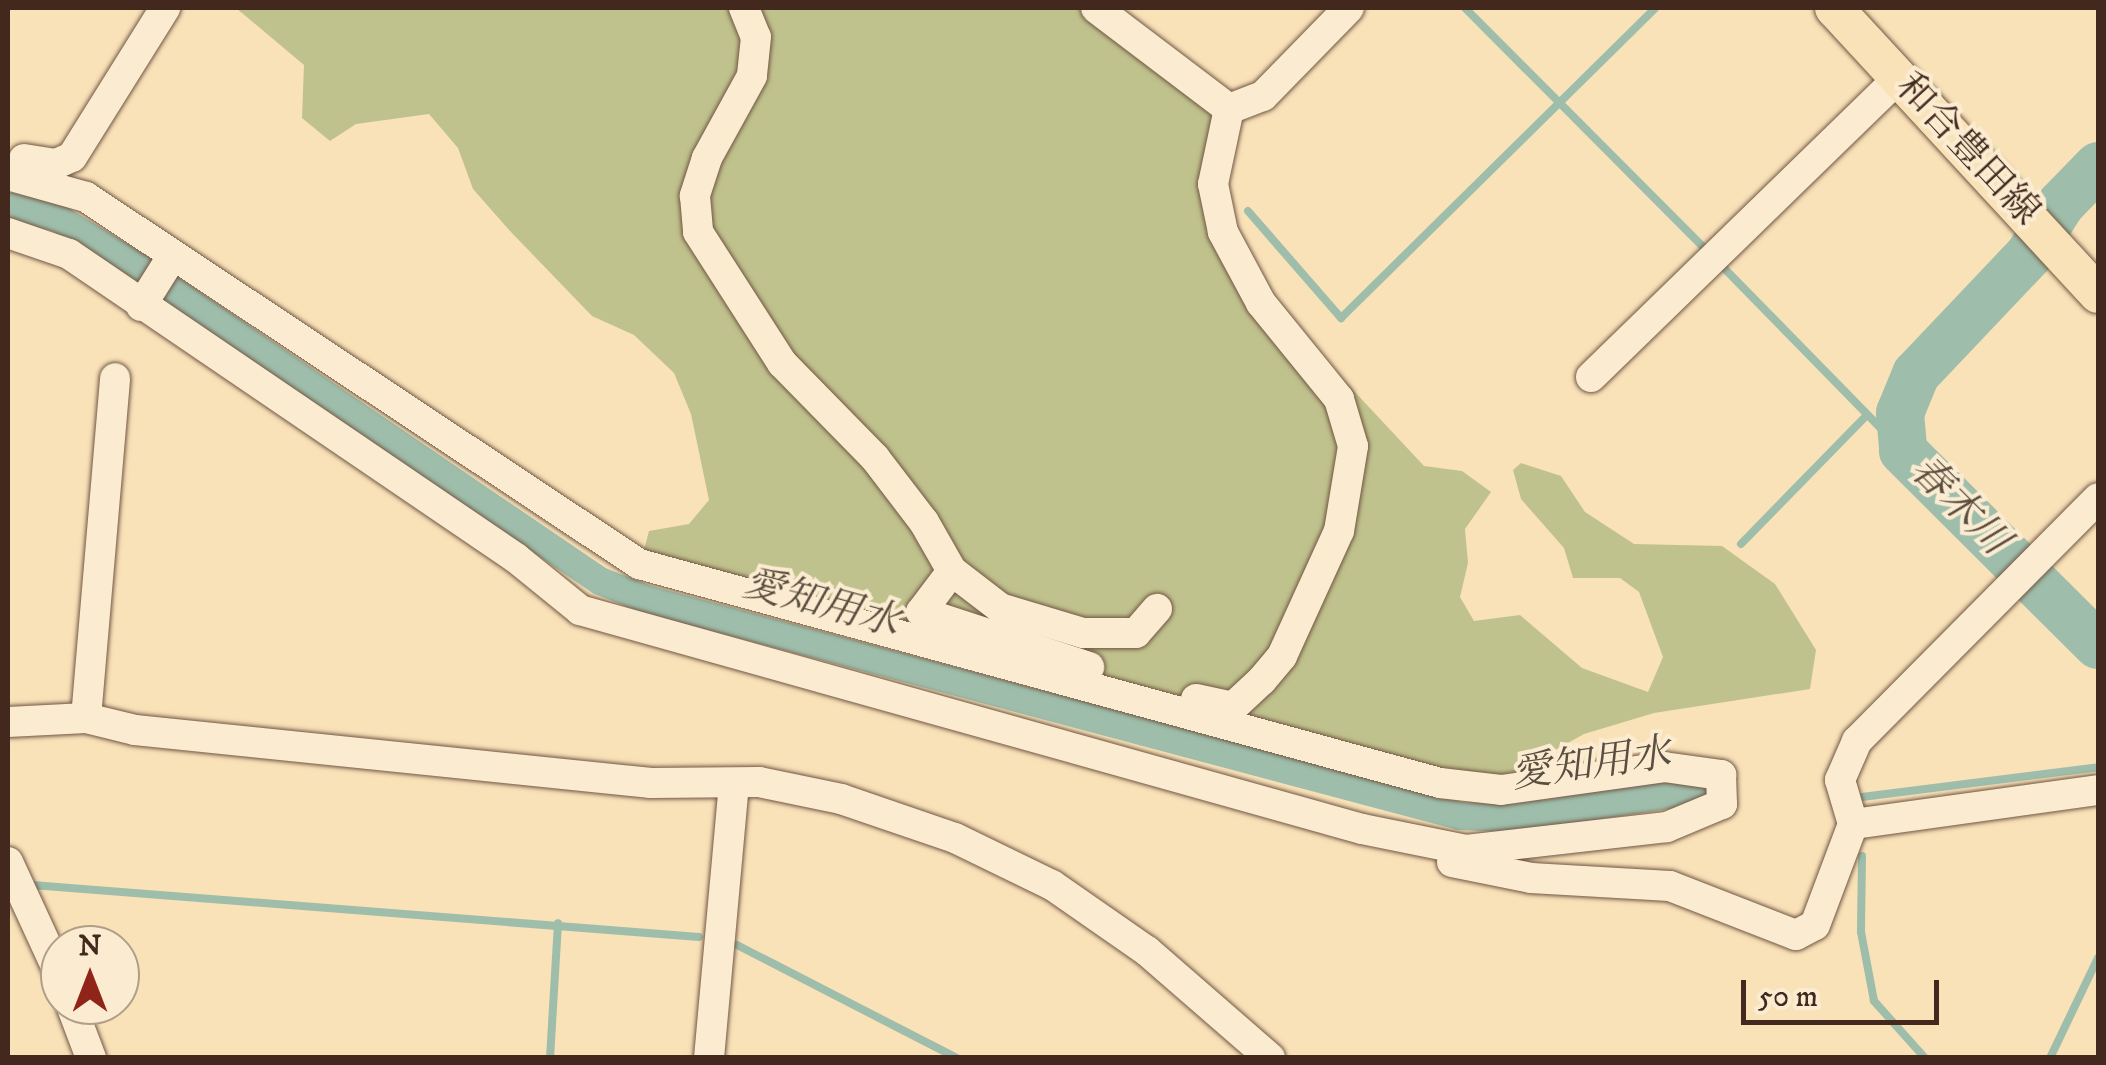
<!DOCTYPE html>
<meta charset="utf-8">
<style>
body{margin:0}
#map{position:relative;width:2106px;height:1065px;overflow:hidden;background:#f9e1b8;font-family:"IM FELL DW Pica","Noto Serif JP",serif}
div>[style]{position:absolute}
.green>*{inset:0;background:#c0c28d}
.stream>*{height:8px;margin:-4px;padding:0 4px;transform-origin:4px;border-radius:4px;background:#9ebeab}
.canal>*{height:28px;margin:-14px;padding:0 14px;transform-origin:14px;border-radius:14px;background:#9ebeab}
.river>*{height:48px;margin:-24px;padding:0 24px;transform-origin:24px;border-radius:24px;background:#9ebeab}
.roads{filter:drop-shadow(0 0 2px #705744) drop-shadow(0 0 2px #705744)}
.minor>*{height:30px;margin:-15px;padding:0 15px;transform-origin:15px;border-radius:15px;background:#fbecd1}
.major>*{height:38px;margin:-19px;padding:0 19px;transform-origin:19px;border-radius:19px;background:#f9e1b8}
span{translate:-50% -50%;white-space:nowrap;text-align:center;line-height:1.15;-webkit-text-stroke:8px #fbecd1;paint-order:stroke}
.street-label{font-size:38px;color:#43291d}
.water-label{font-size:40px;color:#5a4e40;font-style:italic}
.frame{position:absolute;inset:0;border:10px solid #43291d;pointer-events:none}
.north{position:absolute;left:40px;top:925px;width:100px;height:100px;box-sizing:border-box;background:#fbecd1;border:2px solid #b19e89;border-radius:50%;rotate:0deg;font-size:28px;font-weight:700;line-height:40px;text-align:center;color:#43291d}
.north::after{content:'';display:block;margin:auto;width:35px;height:45px;background:#8f2418;clip-path:polygon(50% 0,100% 100%,50% 72%,0 100%)}
.scale{position:absolute;left:1741px;top:980px;width:198px;height:45px;box-sizing:border-box;border:5px solid #43291d;border-top:0;padding-left:12px;font-size:30px;line-height:35px;white-space:nowrap;color:#43291d;-webkit-text-stroke:8px #fbecd1;paint-order:stroke}
</style>
<div id="map">
<div class="green">
<div style="clip-path:polygon(236px 8px,1081px 8px,1212px 109px,1234px 225px,1282px 314px,1424px 466px,1462px 471px,1491px 492px,1465px 529px,1468px 563px,1460px 597px,1474px 621px,1520px 615px,1582px 668px,1648px 692px,1663px 657px,1639px 592px,1620px 578px,1573px 578px,1564px 548px,1521px 499px,1513px 470px,1521px 463px,1561px 476px,1585px 512px,1634px 544px,1722px 546px,1775px 584px,1816px 650px,1810px 689px,1654px 713px,1584px 734px,1512px 774px,1473px 784px,644px 550px,649px 531px,689px 524px,709px 500px,691px 414px,674px 373px,634px 335px,592px 316px,510px 231px,473px 189px,458px 148px,429px 114px,356px 124px,330px 141px,302px 118px,304px 65px)"></div>
</div>
<div class="stream">
<div style="left:1465px;top:8px;width:344px;rotate:45.1deg"></div>
<div style="left:1248px;top:211px;width:142px;rotate:49deg"></div>
<div style="left:1341px;top:318px;width:441px;rotate:-44.6deg"></div>
<div style="left:1718px;top:262px;width:264px;rotate:45.6deg"></div>
<div style="left:1741px;top:544px;width:180px;rotate:-45.7deg"></div>
<div style="left:1862px;top:797px;width:238px;rotate:-7.2deg"></div>
<div style="left:1862px;top:856px;width:76px;rotate:90.8deg"></div>
<div style="left:1861px;top:932px;width:70px;rotate:79.3deg"></div>
<div style="left:1874px;top:1001px;width:76px;rotate:48.2deg"></div>
<div style="left:32px;top:885px;width:669px;rotate:4.46deg"></div>
<div style="left:737px;top:945px;width:247px;rotate:27.2deg"></div>
<div style="left:550px;top:1058px;width:135px;rotate:-86.6deg"></div>
<div style="left:2050px;top:1058px;width:111px;rotate:-64.4deg"></div>
</div>
<div class="canal">
<div style="left:8px;top:206px;width:51px;rotate:13.5deg"></div>
<div style="left:58px;top:218px;width:89px;rotate:31.2deg"></div>
<div style="left:134px;top:264px;width:564px;rotate:34.23deg"></div>
<div style="left:600px;top:581px;width:49px;rotate:21.4deg"></div>
<div style="left:646px;top:599px;width:841px;rotate:14.94deg"></div>
<div style="left:1459px;top:816px;width:53px;rotate:2.2deg"></div>
<div style="left:1512px;top:818px;width:199px;rotate:-8.4deg"></div>
</div>
<div class="river">
<div style="left:2098px;top:166px;width:53px;rotate:134.2deg"></div>
<div style="left:2061px;top:204px;width:60px;rotate:122.1deg"></div>
<div style="left:2029px;top:255px;width:164px;rotate:133.5deg"></div>
<div style="left:1916px;top:374px;width:42px;rotate:112.3deg"></div>
<div style="left:1900px;top:413px;width:38px;rotate:85deg"></div>
<div style="left:1903px;top:451px;width:275px;rotate:44.9deg"></div>
</div>
<div class="roads">
<div class="minor">
<div style="left:744px;top:8px;width:31px;rotate:68deg"></div>
<div style="left:756px;top:37px;width:39px;rotate:96deg"></div>
<div style="left:752px;top:76px;width:94px;rotate:118.8deg"></div>
<div style="left:707px;top:158px;width:40px;rotate:108deg"></div>
<div style="left:695px;top:196px;width:36px;rotate:85deg"></div>
<div style="left:698px;top:232px;width:156px;rotate:57.3deg"></div>
<div style="left:782px;top:363px;width:133px;rotate:45.6deg"></div>
<div style="left:875px;top:458px;width:81px;rotate:52.6deg"></div>
<div style="left:924px;top:522px;width:56px;rotate:60.3deg"></div>
<div style="left:952px;top:571px;width:51px;rotate:127.1deg"></div>
<div style="left:921px;top:612px;width:177px;rotate:18.1deg"></div>
<div style="left:1096px;top:8px;width:167px;rotate:37.2deg"></div>
<div style="left:24px;top:159px;width:32px;rotate:9deg"></div>
<div style="left:56px;top:164px;width:17px;rotate:-24deg"></div>
<div style="left:72px;top:157px;width:176px;rotate:-58deg"></div>
<div style="left:8px;top:175px;width:81px;rotate:15.8deg"></div>
<div style="left:86px;top:197px;width:664px;rotate:33.57deg"></div>
<div style="left:639px;top:564px;width:830px;rotate:15.29deg"></div>
<div style="left:1440px;top:783px;width:61px;rotate:6.5deg"></div>
<div style="left:1501px;top:790px;width:165px;rotate:-8deg"></div>
<div style="left:1664px;top:767px;width:58px;rotate:8deg"></div>
<div style="left:1721px;top:775px;width:29px;rotate:88deg"></div>
<div style="left:1722px;top:804px;width:60px;rotate:157.3deg"></div>
<div style="left:1667px;top:827px;width:202px;rotate:173.5deg"></div>
<div style="left:1466px;top:850px;width:106px;rotate:-168.6deg"></div>
<div style="left:1362px;top:829px;width:812px;rotate:-164.36deg"></div>
<div style="left:580px;top:610px;width:82px;rotate:-140.9deg"></div>
<div style="left:516px;top:558px;width:541px;rotate:-145.78deg"></div>
<div style="left:69px;top:254px;width:65px;rotate:-161deg"></div>
<div style="left:141px;top:306px;width:60px;rotate:-57.9deg"></div>
<div style="left:1591px;top:377px;width:431px;rotate:-44.2deg"></div>
<div style="left:952px;top:571px;width:61px;rotate:37.6deg"></div>
<div style="left:1000px;top:608px;width:87px;rotate:16.8deg"></div>
<div style="left:1083px;top:633px;width:53px"></div>
<div style="left:1136px;top:633px;width:32px;rotate:-49deg"></div>
<div style="left:1196px;top:699px;width:38px;rotate:12deg"></div>
<div style="left:1233px;top:707px;width:40px;rotate:-43deg"></div>
<div style="left:1262px;top:680px;width:31px;rotate:-50deg"></div>
<div style="left:1282px;top:656px;width:137px;rotate:-65.5deg"></div>
<div style="left:1339px;top:531px;width:86px;rotate:-80.6deg"></div>
<div style="left:1353px;top:446px;width:49px;rotate:-106.6deg"></div>
<div style="left:1339px;top:399px;width:124px;rotate:-129.1deg"></div>
<div style="left:1261px;top:303px;width:81px;rotate:-118.2deg"></div>
<div style="left:1223px;top:232px;width:49px;rotate:-101.8deg"></div>
<div style="left:1213px;top:184px;width:77px;rotate:-78deg"></div>
<div style="left:1229px;top:109px;width:36px;rotate:-21deg"></div>
<div style="left:1263px;top:96px;width:123px;rotate:-45.7deg"></div>
<div style="left:86px;top:718px;width:341px;rotate:-85.1deg"></div>
<div style="left:8px;top:722px;width:78px;rotate:-2.9deg"></div>
<div style="left:86px;top:718px;width:50px;rotate:13.8deg"></div>
<div style="left:135px;top:730px;width:519px;rotate:5.86deg"></div>
<div style="left:651px;top:783px;width:108px;rotate:-0.5deg"></div>
<div style="left:759px;top:782px;width:84px;rotate:11.7deg"></div>
<div style="left:841px;top:799px;width:120px;rotate:18.9deg"></div>
<div style="left:955px;top:838px;width:108px;rotate:25.9deg"></div>
<div style="left:1052px;top:885px;width:116px;rotate:34.8deg"></div>
<div style="left:1147px;top:951px;width:163px;rotate:41deg"></div>
<div style="left:1853px;top:824px;width:247px;rotate:-7.9deg"></div>
<div style="left:8px;top:862px;width:124px;rotate:65.3deg"></div>
<div style="left:1452px;top:862px;width:81px;rotate:11.4deg"></div>
<div style="left:1531px;top:878px;width:139px;rotate:3.3deg"></div>
<div style="left:1670px;top:886px;width:135px;rotate:21.3deg"></div>
<div style="left:1796px;top:935px;width:21px;rotate:-28deg"></div>
<div style="left:1815px;top:925px;width:108px;rotate:-69.4deg"></div>
<div style="left:1853px;top:824px;width:46px;rotate:-106.5deg"></div>
<div style="left:1840px;top:780px;width:43px;rotate:-66.4deg"></div>
<div style="left:1857px;top:741px;width:342px;rotate:-45.2deg"></div>
<div style="left:71px;top:1005px;width:57px;rotate:69.3deg"></div>
<div style="left:709px;top:1058px;width:276px;rotate:-84.8deg"></div>
</div>
<div class="major">
<div style="left:1834px;top:8px;width:389px;rotate:47.3deg"></div>
</div>
</div>
<div class="street-label">
<span style="left:1967px;top:150px;rotate:47deg">和合豊田線</span>
</div>
<div class="water-label">
<span style="left:1959px;top:506px;rotate:45deg">春木川</span>
<span style="left:821px;top:604px;rotate:15deg">愛知用水</span>
<span style="left:1591px;top:765px;rotate:-8deg">愛知用水</span>
</div>
<div class="frame"></div>
<div class="north">N</div>
<div class="scale">50 m</div>
</div>
